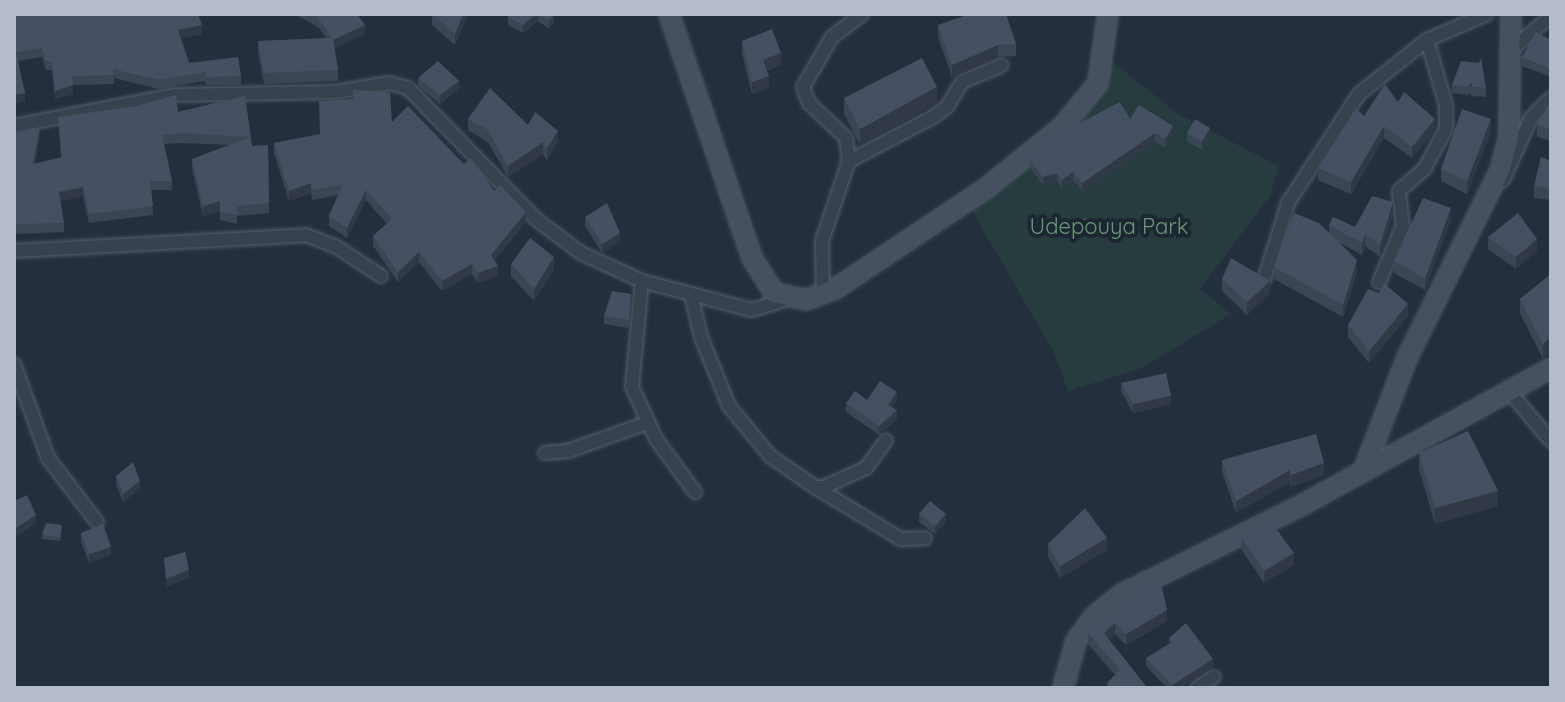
<!DOCTYPE html>
<style>
body{margin:0}
#map{position:relative;width:1565px;height:702px;overflow:hidden;background:#242f3e;font-family:Quicksand,sans-serif}
div>[style]{position:absolute}
.green>*{inset:0;background:#263c3f}
.roads{filter:drop-shadow(0 0 2px #565f6c) drop-shadow(0 0 2px #565f6c)}
.street>*{height:12px;margin:-6px;padding:0 6px;transform-origin:6px;border-radius:6px;background:#38414e}
.secondary>*{height:18px;margin:-9px;padding:0 9px;transform-origin:9px;border-radius:9px;background:#465061}
.wall>*{inset:0;background:#3b4654}
.shaded-wall>*{inset:0;background:#303945}
.building>*{inset:0;background:#455162}
span{translate:-50% -50%;white-space:nowrap;text-align:center;line-height:1.15;-webkit-text-stroke:8px #1d2633;paint-order:stroke}
.park-label{font-size:22px;color:#6b9a76}
.frame{position:absolute;inset:0;border:16px solid #b4bcc9;pointer-events:none}
</style>
<div id="map">
<div class="green">
<div style="clip-path:polygon(1109px 59px,1178px 114px,1279px 166px,1270px 196px,1200px 289px,1231px 314px,1142px 368px,1068px 391px,1054px 353px,970px 207px,1038px 142px)"></div>
</div>
<div class="roads">
<div class="street">
<div style="left:1511px;top:50px;width:52px;rotate:-40.4deg"></div>
<div style="left:14px;top:126px;width:164px;rotate:-10.9deg"></div>
<div style="left:175px;top:95px;width:161px;rotate:-1.1deg"></div>
<div style="left:336px;top:92px;width:54px;rotate:-9.6deg"></div>
<div style="left:389px;top:83px;width:20px;rotate:15deg"></div>
<div style="left:408px;top:88px;width:185px;rotate:45.7deg"></div>
<div style="left:537px;top:220px;width:55px;rotate:36.9deg"></div>
<div style="left:581px;top:253px;width:67px;rotate:24.7deg"></div>
<div style="left:642px;top:281px;width:114px;rotate:14.8deg"></div>
<div style="left:752px;top:310px;width:38px;rotate:-17deg"></div>
<div style="left:849px;top:161px;width:95px;rotate:-27.6deg"></div>
<div style="left:933px;top:117px;width:17px;rotate:-36deg"></div>
<div style="left:947px;top:107px;width:29px;rotate:-59deg"></div>
<div style="left:962px;top:82px;width:43px;rotate:-23deg"></div>
<div style="left:1503px;top:180px;width:68px;rotate:-65.7deg"></div>
<div style="left:1531px;top:118px;width:28px;rotate:-45deg"></div>
<div style="left:14px;top:251px;width:292px;rotate:-3.1deg"></div>
<div style="left:306px;top:235px;width:31px;rotate:21deg"></div>
<div style="left:335px;top:246px;width:55px;rotate:33.1deg"></div>
<div style="left:1264px;top:280px;width:81px;rotate:-72.7deg"></div>
<div style="left:1288px;top:203px;width:130px;rotate:-56.9deg"></div>
<div style="left:1359px;top:94px;width:87px;rotate:-38.5deg"></div>
<div style="left:1427px;top:40px;width:65px;rotate:-23.4deg"></div>
<div style="left:642px;top:281px;width:106px;rotate:95.4deg"></div>
<div style="left:632px;top:387px;width:57px;rotate:65.2deg"></div>
<div style="left:656px;top:439px;width:66px;rotate:53.7deg"></div>
<div style="left:1379px;top:282px;width:61px;rotate:-66.8deg"></div>
<div style="left:1403px;top:226px;width:35px;rotate:-97deg"></div>
<div style="left:1399px;top:191px;width:35px;rotate:-41deg"></div>
<div style="left:1425px;top:168px;width:44px;rotate:-61.7deg"></div>
<div style="left:1446px;top:129px;width:24px;rotate:-90deg"></div>
<div style="left:1446px;top:105px;width:68px;rotate:-106.3deg"></div>
<div style="left:823px;top:293px;width:52px;rotate:-91.1deg"></div>
<div style="left:822px;top:241px;width:84px;rotate:-71.4deg"></div>
<div style="left:849px;top:161px;width:23px;rotate:-97deg"></div>
<div style="left:846px;top:138px;width:51px;rotate:-136.6deg"></div>
<div style="left:809px;top:103px;width:17px;rotate:-111deg"></div>
<div style="left:803px;top:87px;width:58px;rotate:-59.9deg"></div>
<div style="left:832px;top:37px;width:38px;rotate:-37deg"></div>
<div style="left:691px;top:294px;width:44px;rotate:76.9deg"></div>
<div style="left:701px;top:337px;width:74px;rotate:67.9deg"></div>
<div style="left:729px;top:406px;width:65px;rotate:50.6deg"></div>
<div style="left:770px;top:456px;width:55px;rotate:34.6deg"></div>
<div style="left:815px;top:487px;width:9px"></div>
<div style="left:824px;top:487px;width:46px;rotate:-24.3deg"></div>
<div style="left:866px;top:468px;width:34px;rotate:-54deg"></div>
<div style="left:14px;top:364px;width:100px;rotate:70.1deg"></div>
<div style="left:48px;top:458px;width:81px;rotate:52.6deg"></div>
<div style="left:1509px;top:391px;width:65px;rotate:50deg"></div>
<div style="left:545px;top:453px;width:23px;rotate:-5deg"></div>
<div style="left:568px;top:451px;width:84px;rotate:-19.5deg"></div>
<div style="left:815px;top:487px;width:100px;rotate:31.2deg"></div>
<div style="left:901px;top:539px;width:24px;rotate:-2deg"></div>
<div style="left:1197px;top:688px;width:20px;rotate:-33deg"></div>
</div>
<div class="secondary">
<div style="left:669px;top:14px;width:258px;rotate:71.2deg"></div>
<div style="left:752px;top:258px;width:41px;rotate:57.8deg"></div>
<div style="left:774px;top:293px;width:33px;rotate:12deg"></div>
<div style="left:806px;top:300px;width:31px;rotate:-21deg"></div>
<div style="left:835px;top:289px;width:180px;rotate:-33.7deg"></div>
<div style="left:985px;top:189px;width:100px;rotate:-38.9deg"></div>
<div style="left:1063px;top:126px;width:55px;rotate:-50.9deg"></div>
<div style="left:1098px;top:83px;width:70px;rotate:-81.8deg"></div>
<div style="left:1363px;top:472px;width:122px;rotate:-68.9deg"></div>
<div style="left:1407px;top:358px;width:209px;rotate:-63.6deg"></div>
<div style="left:1500px;top:171px;width:35px;rotate:-75deg"></div>
<div style="left:1509px;top:137px;width:123px;rotate:-89.1deg"></div>
<div style="left:1063px;top:688px;width:49px;rotate:-74.5deg"></div>
<div style="left:1076px;top:641px;width:31px;rotate:-54deg"></div>
<div style="left:1094px;top:616px;width:36px;rotate:-38deg"></div>
<div style="left:1122px;top:594px;width:201px;rotate:-26.3deg"></div>
<div style="left:1302px;top:505px;width:284px;rotate:-28.8deg"></div>
</div>
</div>
<div class="wall">
<div style="clip-path:polygon(14px 14px,202px 34px,181px 38px,189px 63px,241px 76px,241px 85px,206px 85px,205px 81px,159px 89px,114px 78px,114px 84px,73px 85px,73px 94px,55px 99px,52px 70px,46px 70px,42px 57px,18px 61px,25px 101px,14px 104px)"></div>
<div style="clip-path:polygon(294px 14px,357px 14px,365px 34px,334px 48px,338px 70px,338px 81px,264px 84px,258px 52px,258px 41px,326px 38px,318px 27px)"></div>
<div style="clip-path:polygon(432px 14px,468px 14px,455px 45px,432px 25px)"></div>
<div style="clip-path:polygon(511px 14px,553px 14px,554px 23px,549px 29px,538px 21px,523px 33px,508px 25px,508px 17px)"></div>
<div style="clip-path:polygon(938px 25px,1016px 44px,1016px 56px,998px 57px,952px 77px,938px 37px)"></div>
<div style="clip-path:polygon(1551px 40px,1551px 77px,1522px 66px,1522px 57px)"></div>
<div style="clip-path:polygon(742px 41px,781px 65px,767px 71px,769px 88px,752px 94px,742px 53px)"></div>
<div style="clip-path:polygon(418px 78px,459px 89px,440px 104px,418px 86px)"></div>
<div style="clip-path:polygon(1452px 85px,1486px 88px,1486px 97px,1471px 96px,1471px 93px,1468px 95px,1452px 93px)"></div>
<div style="clip-path:polygon(353px 90px,392px 122px,464px 164px,526px 222px,494px 260px,498px 276px,478px 283px,472px 274px,442px 291px,419px 262px,398px 282px,373px 246px,373px 236px,387px 224px,366px 200px,347px 238px,329px 226px,329px 216px,338px 195px,312px 200px,311px 193px,289px 201px,274px 153px,274px 143px,320px 134px,353px 99px)"></div>
<div style="clip-path:polygon(245px 96px,252px 146px,268px 145px,269px 213px,237px 216px,237px 224px,220px 220px,220px 211px,203px 216px,192px 168px,192px 159px,229px 145px,181px 143px,164px 144px,172px 181px,172px 190px,151px 190px,153px 215px,89px 223px,83px 196px,60px 201px,64px 223px,64px 232px,14px 234px,14px 132px,40px 136px,35px 164px,61px 158px,58px 117px,178px 112px)"></div>
<div style="clip-path:polygon(844px 98px,937px 103px,860px 145px,844px 114px)"></div>
<div style="clip-path:polygon(1551px 100px,1551px 141px,1537px 137px,1537px 125px)"></div>
<div style="clip-path:polygon(1398px 102px,1435px 131px,1412px 158px,1384px 138px,1351px 194px,1318px 180px,1318px 168px,1364px 116px)"></div>
<div style="clip-path:polygon(468px 119px,528px 125px,558px 142px,547px 160px,543px 154px,508px 177px,488px 142px,468px 130px)"></div>
<div style="clip-path:polygon(1130px 119px,1173px 135px,1165px 147px,1155px 142px,1082px 191px,1073px 180px,1062px 188px,1057px 181px,1043px 185px,1030px 168px,1030px 160px)"></div>
<div style="clip-path:polygon(1491px 131px,1467px 194px,1441px 181px,1441px 169px)"></div>
<div style="clip-path:polygon(1187px 133px,1210px 136px,1202px 150px,1187px 141px)"></div>
<div style="clip-path:polygon(1551px 161px,1551px 200px,1534px 198px,1534px 186px)"></div>
<div style="clip-path:polygon(1393px 214px,1380px 257px,1365px 246px,1362px 255px,1340px 243px,1357px 272px,1343px 317px,1274px 279px,1274px 267px,1329px 232px,1329px 225px,1355px 227px)"></div>
<div style="clip-path:polygon(585px 217px,620px 241px,602px 253px,585px 226px)"></div>
<div style="clip-path:polygon(1092px 218px,1093px 233px,1083px 234px,1081px 219px)"></div>
<div style="clip-path:polygon(1451px 220px,1425px 290px,1394px 273px,1394px 261px)"></div>
<div style="clip-path:polygon(1488px 237px,1537px 251px,1516px 269px,1488px 249px)"></div>
<div style="clip-path:polygon(511px 264px,554px 269px,534px 301px,511px 276px)"></div>
<div style="clip-path:polygon(1551px 274px,1543px 359px,1520px 313px,1520px 299px)"></div>
<div style="clip-path:polygon(1222px 279px,1270px 293px,1247px 315px,1222px 291px)"></div>
<div style="clip-path:polygon(631px 303px,629px 328px,604px 324px,604px 316px)"></div>
<div style="clip-path:polygon(1408px 316px,1369px 363px,1348px 337px,1348px 325px)"></div>
<div style="clip-path:polygon(1121px 383px,1171px 404px,1133px 413px,1121px 391px)"></div>
<div style="clip-path:polygon(867px 400px,897px 400px,892px 407px,897px 419px,879px 435px,846px 412px,846px 403px)"></div>
<div style="clip-path:polygon(1419px 453px,1498px 506px,1435px 524px,1419px 469px)"></div>
<div style="clip-path:polygon(1222px 460px,1324px 475px,1291px 487px,1290px 482px,1236px 513px,1222px 472px)"></div>
<div style="clip-path:polygon(116px 476px,140px 489px,123px 502px,116px 484px)"></div>
<div style="clip-path:polygon(919px 514px,946px 522px,935px 534px,919px 522px)"></div>
<div style="clip-path:polygon(62px 529px,60px 541px,42px 539px,42px 535px)"></div>
<div style="clip-path:polygon(81px 533px,111px 555px,89px 563px,81px 541px)"></div>
<div style="clip-path:polygon(1241px 537px,1294px 565px,1264px 583px,1241px 549px)"></div>
<div style="clip-path:polygon(1048px 544px,1107px 550px,1060px 578px,1048px 556px)"></div>
<div style="clip-path:polygon(1160px 579px,1167px 621px,1126px 645px,1115px 634px,1109px 640px,1146px 688px,1107px 688px,1107px 683px,1115px 675px,1088px 644px,1088px 633px)"></div>
<div style="clip-path:polygon(1169px 638px,1213px 667px,1180px 688px,1167px 688px,1146px 666px,1146px 658px,1169px 644px)"></div>
</div>
<div class="shaded-wall">
<div style="clip-path:polygon(463px 14px,468px 14px,455px 45px,455px 34px)"></div>
<div style="clip-path:polygon(536px 14px,538px 14px,538px 21px,523px 33px,523px 25px)"></div>
<div style="clip-path:polygon(554px 15px,554px 23px,549px 29px,549px 20px)"></div>
<div style="clip-path:polygon(202px 25px,202px 34px,178px 39px,178px 30px)"></div>
<div style="clip-path:polygon(365px 25px,365px 34px,333px 49px,333px 40px)"></div>
<div style="clip-path:polygon(998px 45px,998px 57px,952px 77px,952px 65px)"></div>
<div style="clip-path:polygon(781px 53px,781px 65px,763px 72px,763px 60px)"></div>
<div style="clip-path:polygon(769px 76px,769px 88px,752px 94px,752px 82px)"></div>
<div style="clip-path:polygon(459px 81px,459px 89px,440px 104px,440px 95px)"></div>
<div style="clip-path:polygon(73px 85px,73px 94px,55px 99px,55px 91px)"></div>
<div style="clip-path:polygon(937px 87px,937px 103px,860px 145px,860px 129px)"></div>
<div style="clip-path:polygon(25px 93px,25px 101px,14px 104px,14px 95px)"></div>
<div style="clip-path:polygon(1435px 119px,1435px 131px,1412px 158px,1412px 147px)"></div>
<div style="clip-path:polygon(1491px 119px,1491px 131px,1467px 194px,1467px 181px)"></div>
<div style="clip-path:polygon(1173px 126px,1173px 135px,1165px 147px,1165px 139px)"></div>
<div style="clip-path:polygon(1384px 126px,1384px 138px,1351px 194px,1351px 182px)"></div>
<div style="clip-path:polygon(40px 127px,40px 136px,33px 174px,33px 164px)"></div>
<div style="clip-path:polygon(1210px 128px,1210px 136px,1202px 150px,1202px 141px)"></div>
<div style="clip-path:polygon(558px 131px,558px 142px,547px 160px,547px 148px)"></div>
<div style="clip-path:polygon(1155px 133px,1155px 142px,1082px 191px,1082px 183px)"></div>
<div style="clip-path:polygon(543px 142px,543px 154px,508px 177px,508px 166px)"></div>
<div style="clip-path:polygon(1073px 172px,1073px 180px,1062px 188px,1062px 180px)"></div>
<div style="clip-path:polygon(1057px 173px,1057px 181px,1043px 185px,1043px 177px)"></div>
<div style="clip-path:polygon(311px 183px,311px 193px,289px 201px,289px 191px)"></div>
<div style="clip-path:polygon(83px 187px,83px 196px,59px 201px,59px 192px)"></div>
<div style="clip-path:polygon(366px 190px,366px 200px,347px 238px,347px 228px)"></div>
<div style="clip-path:polygon(220px 201px,220px 210px,203px 216px,203px 206px)"></div>
<div style="clip-path:polygon(1393px 202px,1393px 214px,1380px 257px,1380px 245px)"></div>
<div style="clip-path:polygon(1451px 208px,1451px 220px,1425px 290px,1425px 278px)"></div>
<div style="clip-path:polygon(526px 212px,526px 222px,491px 265px,491px 255px)"></div>
<div style="clip-path:polygon(620px 233px,620px 241px,602px 253px,602px 244px)"></div>
<div style="clip-path:polygon(1365px 234px,1365px 246px,1362px 255px,1362px 243px)"></div>
<div style="clip-path:polygon(1537px 239px,1537px 251px,1516px 269px,1516px 257px)"></div>
<div style="clip-path:polygon(419px 252px,419px 262px,398px 282px,398px 272px)"></div>
<div style="clip-path:polygon(554px 257px,554px 269px,534px 301px,534px 289px)"></div>
<div style="clip-path:polygon(1357px 260px,1357px 272px,1343px 317px,1343px 305px)"></div>
<div style="clip-path:polygon(472px 264px,472px 274px,442px 291px,442px 281px)"></div>
<div style="clip-path:polygon(498px 266px,498px 276px,478px 283px,478px 273px)"></div>
<div style="clip-path:polygon(1270px 281px,1270px 293px,1247px 315px,1247px 302px)"></div>
<div style="clip-path:polygon(1408px 304px,1408px 316px,1369px 363px,1369px 351px)"></div>
<div style="clip-path:polygon(1551px 337px,1551px 352px,1543px 359px,1543px 344px)"></div>
<div style="clip-path:polygon(897px 392px,897px 400px,888px 413px,888px 405px)"></div>
<div style="clip-path:polygon(1171px 396px,1171px 404px,1133px 413px,1133px 404px)"></div>
<div style="clip-path:polygon(897px 410px,897px 419px,879px 435px,879px 426px)"></div>
<div style="clip-path:polygon(1324px 463px,1324px 475px,1291px 487px,1291px 475px)"></div>
<div style="clip-path:polygon(1290px 470px,1290px 482px,1236px 513px,1236px 501px)"></div>
<div style="clip-path:polygon(140px 481px,140px 489px,123px 502px,123px 494px)"></div>
<div style="clip-path:polygon(1498px 491px,1498px 506px,1435px 524px,1435px 508px)"></div>
<div style="clip-path:polygon(946px 514px,946px 522px,935px 534px,935px 526px)"></div>
<div style="clip-path:polygon(36px 515px,36px 523px,16px 537px,16px 528px)"></div>
<div style="clip-path:polygon(1107px 538px,1107px 550px,1060px 578px,1060px 566px)"></div>
<div style="clip-path:polygon(111px 547px,111px 555px,89px 563px,89px 554px)"></div>
<div style="clip-path:polygon(1294px 553px,1294px 565px,1264px 583px,1264px 571px)"></div>
<div style="clip-path:polygon(189px 570px,189px 578px,166px 587px,166px 579px)"></div>
<div style="clip-path:polygon(1167px 610px,1167px 621px,1126px 645px,1126px 634px)"></div>
<div style="clip-path:polygon(1115px 623px,1115px 634px,1104px 644px,1104px 633px)"></div>
<div style="clip-path:polygon(1213px 659px,1213px 667px,1180px 688px,1172px 688px,1172px 685px)"></div>
</div>
<div class="building">
<div style="clip-path:polygon(14px 14px,198px 14px,202px 25px,178px 30px,189px 63px,238px 57px,241px 76px,206px 77px,205px 72px,159px 80px,113px 69px,114px 75px,71px 76px,73px 85px,55px 91px,52px 62px,46px 61px,42px 48px,16px 52px,25px 93px,14px 95px)"></div>
<div style="clip-path:polygon(312px 14px,357px 14px,365px 25px,333px 40px,318px 18px)"></div>
<div style="clip-path:polygon(432px 14px,463px 14px,455px 34px)"></div>
<div style="clip-path:polygon(511px 14px,536px 14px,523px 25px,508px 17px)"></div>
<div style="clip-path:polygon(540px 14px,553px 14px,554px 15px,549px 20px)"></div>
<div style="clip-path:polygon(970px 14px,1006px 14px,1016px 44px,998px 45px,952px 65px,938px 25px)"></div>
<div style="clip-path:polygon(772px 29px,781px 53px,763px 60px,769px 76px,752px 82px,742px 41px)"></div>
<div style="clip-path:polygon(1536px 32px,1551px 40px,1551px 69px,1522px 57px)"></div>
<div style="clip-path:polygon(333px 38px,338px 70px,264px 73px,258px 41px)"></div>
<div style="clip-path:polygon(922px 58px,937px 87px,860px 129px,844px 98px)"></div>
<div style="clip-path:polygon(1481px 58px,1486px 88px,1471px 87px,1472px 83px,1468px 87px,1452px 85px,1461px 61px,1479px 63px)"></div>
<div style="clip-path:polygon(438px 61px,459px 81px,440px 95px,418px 78px)"></div>
<div style="clip-path:polygon(1385px 84px,1398px 102px,1404px 92px,1435px 119px,1412px 147px,1384px 126px,1351px 182px,1318px 168px,1356px 108px,1364px 116px)"></div>
<div style="clip-path:polygon(490px 88px,528px 125px,535px 112px,558px 131px,547px 148px,543px 142px,508px 166px,488px 130px,468px 119px)"></div>
<div style="clip-path:polygon(353px 90px,390px 92px,392px 122px,408px 106px,464px 164px,471px 158px,494px 191px,500px 185px,526px 212px,491px 255px,498px 266px,478px 273px,472px 264px,442px 281px,419px 252px,398px 272px,373px 236px,392px 219px,366px 190px,347px 228px,329px 216px,343px 184px,312px 190px,311px 183px,289px 191px,274px 143px,320px 134px,319px 101px,354px 99px)"></div>
<div style="clip-path:polygon(176px 95px,178px 112px,245px 96px,252px 146px,268px 145px,269px 203px,237px 206px,237px 215px,220px 211px,220px 201px,203px 206px,192px 159px,251px 137px,181px 133px,162px 135px,172px 181px,150px 181px,153px 206px,89px 214px,83px 187px,59px 192px,64px 223px,14px 224px,14px 195px,16px 194px,14px 185px,14px 132px,40px 127px,33px 164px,62px 157px,58px 117px,137px 106px)"></div>
<div style="clip-path:polygon(1551px 100px,1551px 129px,1537px 125px)"></div>
<div style="clip-path:polygon(1120px 102px,1130px 119px,1139px 105px,1173px 126px,1165px 139px,1155px 133px,1082px 183px,1073px 172px,1062px 180px,1057px 173px,1043px 177px,1030px 160px,1068px 129px)"></div>
<div style="clip-path:polygon(1462px 109px,1491px 119px,1467px 181px,1441px 169px)"></div>
<div style="clip-path:polygon(1195px 119px,1210px 128px,1202px 141px,1187px 133px)"></div>
<div style="clip-path:polygon(1541px 157px,1551px 161px,1551px 188px,1534px 186px)"></div>
<div style="clip-path:polygon(1372px 196px,1393px 202px,1380px 245px,1365px 234px,1362px 243px,1329px 225px,1333px 217px,1355px 227px)"></div>
<div style="clip-path:polygon(1423px 198px,1451px 208px,1425px 278px,1394px 261px)"></div>
<div style="clip-path:polygon(607px 203px,620px 233px,602px 244px,585px 217px)"></div>
<div style="clip-path:polygon(1294px 213px,1319px 223px,1357px 260px,1343px 305px,1274px 267px)"></div>
<div style="clip-path:polygon(1518px 213px,1537px 239px,1516px 257px,1488px 237px)"></div>
<div style="clip-path:polygon(1092px 218px,1093px 228px,1083px 230px,1081px 219px)"></div>
<div style="clip-path:polygon(530px 238px,554px 257px,534px 289px,511px 264px)"></div>
<div style="clip-path:polygon(1231px 258px,1270px 281px,1247px 302px,1222px 279px)"></div>
<div style="clip-path:polygon(1551px 274px,1551px 337px,1543px 344px,1520px 299px)"></div>
<div style="clip-path:polygon(1384px 283px,1408px 304px,1369px 351px,1348px 325px,1368px 289px,1379px 293px)"></div>
<div style="clip-path:polygon(612px 291px,631px 294px,629px 320px,604px 316px)"></div>
<div style="clip-path:polygon(1166px 373px,1171px 396px,1133px 404px,1121px 383px)"></div>
<div style="clip-path:polygon(880px 381px,897px 392px,888px 405px,897px 410px,879px 426px,846px 403px,855px 391px,867px 400px)"></div>
<div style="clip-path:polygon(1468px 431px,1498px 491px,1435px 508px,1419px 453px)"></div>
<div style="clip-path:polygon(1316px 434px,1324px 463px,1291px 475px,1290px 470px,1236px 501px,1222px 460px)"></div>
<div style="clip-path:polygon(133px 462px,140px 481px,123px 494px,116px 476px)"></div>
<div style="clip-path:polygon(27px 495px,36px 515px,16px 528px,14px 524px,14px 501px)"></div>
<div style="clip-path:polygon(930px 501px,946px 514px,935px 526px,919px 514px)"></div>
<div style="clip-path:polygon(1085px 508px,1107px 538px,1060px 566px,1048px 544px)"></div>
<div style="clip-path:polygon(1271px 522px,1294px 553px,1264px 571px,1241px 537px)"></div>
<div style="clip-path:polygon(46px 523px,62px 525px,60px 537px,42px 535px)"></div>
<div style="clip-path:polygon(103px 524px,111px 547px,89px 554px,81px 533px)"></div>
<div style="clip-path:polygon(185px 552px,189px 570px,166px 579px,164px 558px)"></div>
<div style="clip-path:polygon(1160px 579px,1167px 610px,1126px 634px,1115px 623px,1104px 633px,1146px 686px,1144px 688px,1112px 688px,1107px 683px,1120px 670px,1088px 633px)"></div>
<div style="clip-path:polygon(1186px 623px,1213px 659px,1172px 685px,1146px 658px,1172px 642px,1169px 638px)"></div>
</div>
<div class="park-label">
<span style="left:1109px;top:227px">Udepouya Park</span>
</div>
<div class="frame"></div>
</div>
